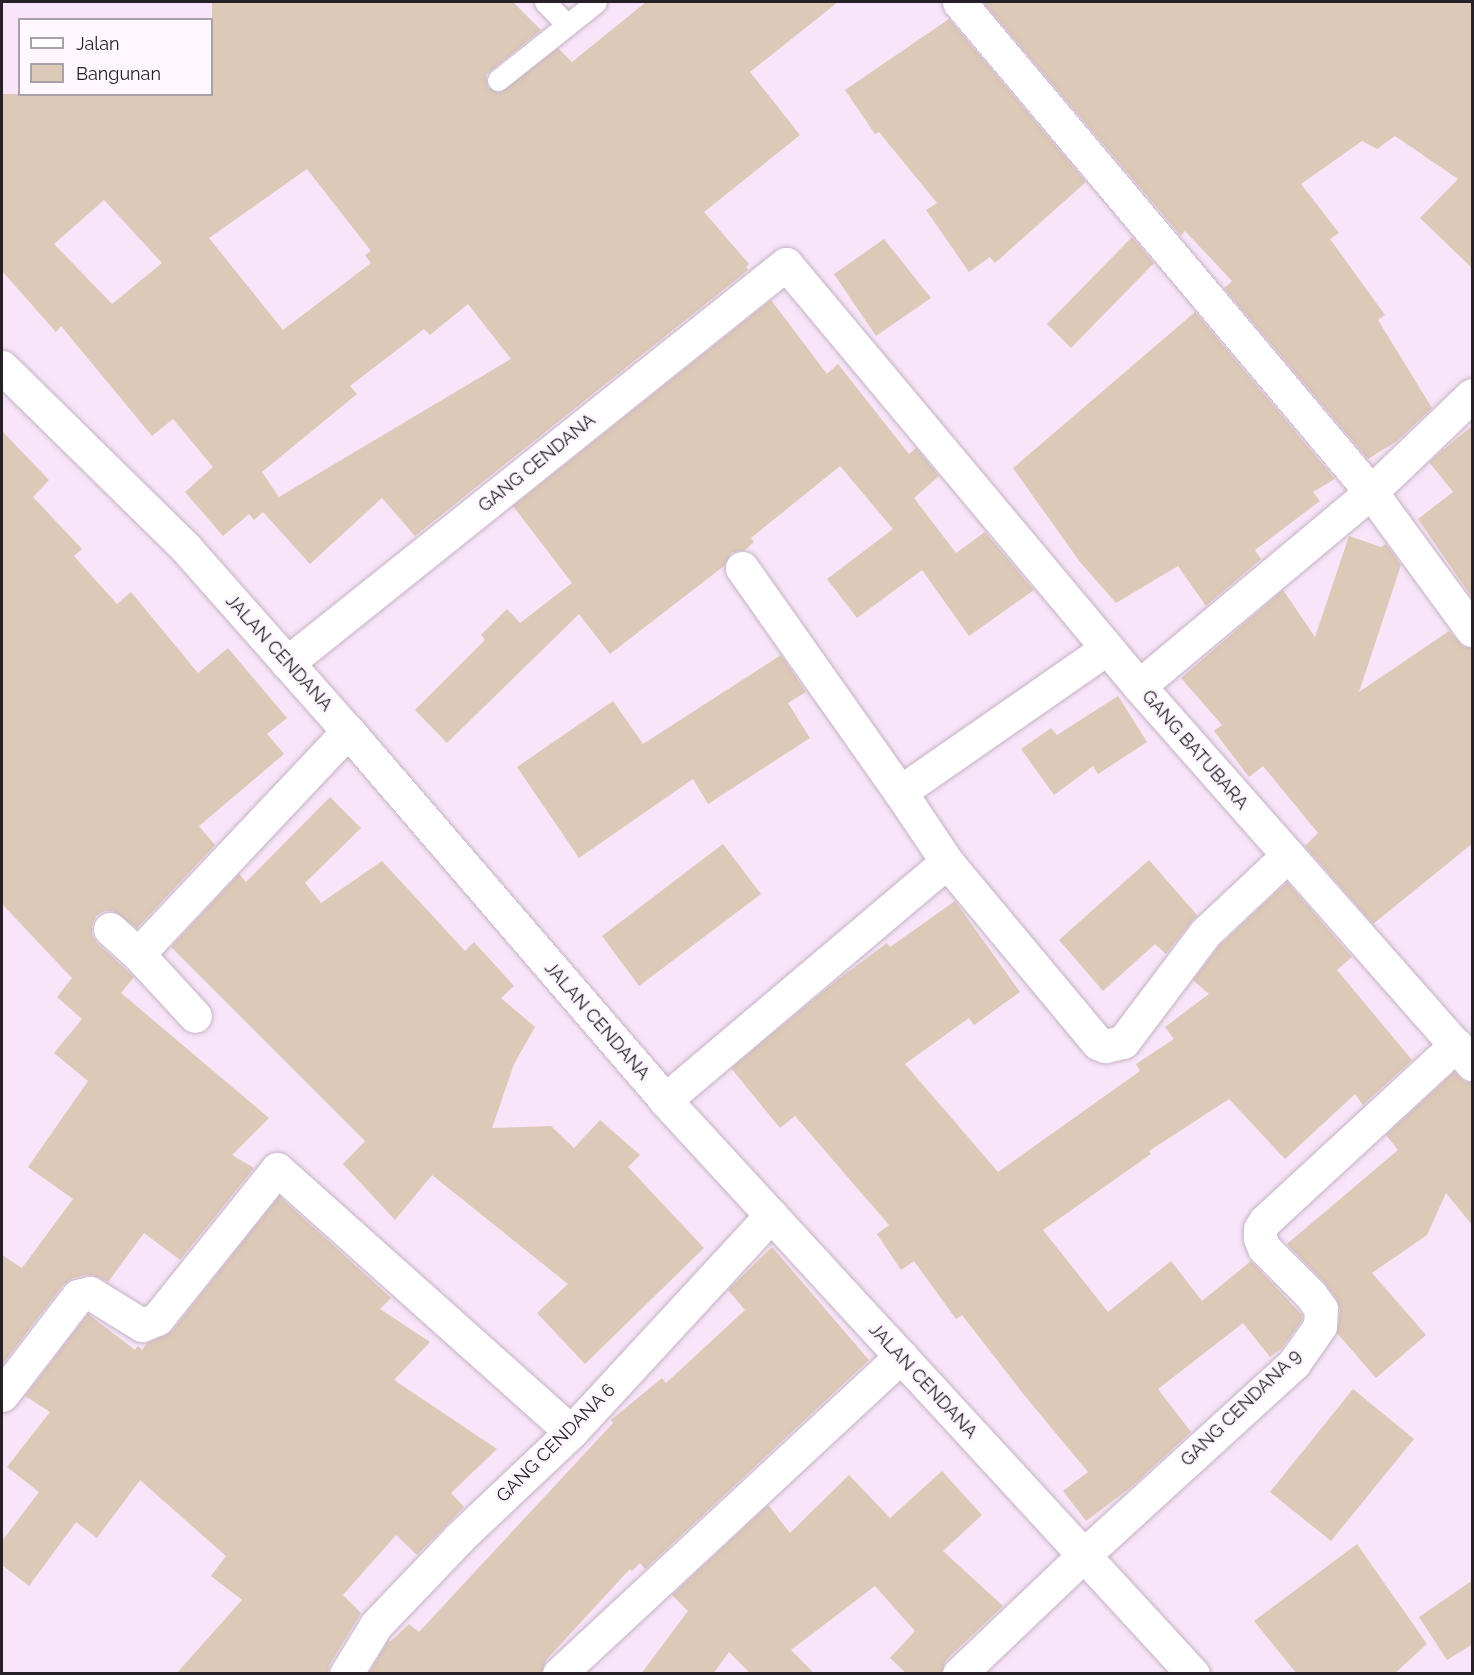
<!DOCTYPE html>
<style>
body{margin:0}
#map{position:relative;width:1474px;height:1675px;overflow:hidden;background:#f8e5f9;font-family:Raleway,sans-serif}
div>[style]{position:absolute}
.building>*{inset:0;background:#ddc9b7}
.roads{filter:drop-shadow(0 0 2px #c5b3c5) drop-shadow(0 0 2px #c5b3c5)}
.lane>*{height:21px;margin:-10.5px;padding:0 10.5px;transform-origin:10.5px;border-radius:10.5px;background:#fff}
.street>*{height:33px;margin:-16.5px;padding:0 16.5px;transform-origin:16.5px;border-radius:16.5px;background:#fff}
span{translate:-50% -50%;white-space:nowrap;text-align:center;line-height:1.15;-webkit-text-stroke:6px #fef7ff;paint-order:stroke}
.street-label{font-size:18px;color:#262027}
.frame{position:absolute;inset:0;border:3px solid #262027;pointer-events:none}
.legend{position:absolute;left:18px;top:18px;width:195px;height:78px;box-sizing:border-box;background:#fef7ff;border:2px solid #a8a1a9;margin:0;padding:8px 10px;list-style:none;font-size:18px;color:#262027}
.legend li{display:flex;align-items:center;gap:12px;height:30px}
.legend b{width:30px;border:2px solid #a8a1a9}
</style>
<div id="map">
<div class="building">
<div style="clip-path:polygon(evenodd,212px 2px,513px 2px,541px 30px,486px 75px,488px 87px,499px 93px,558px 48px,572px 62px,646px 2px,838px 2px,750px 72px,800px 135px,704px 212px,749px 264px,746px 267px,748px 270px,415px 536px,382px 498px,310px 564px,263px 512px,254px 520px,249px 514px,223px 536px,185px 492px,213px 467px,173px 419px,152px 436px,61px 326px,56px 332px,2px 271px,2px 94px,212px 94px,212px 2px,307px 169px,371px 251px,365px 255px,371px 263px,283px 330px,209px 238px,307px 169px,212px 2px,104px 200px,162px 263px,112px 304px,54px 244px,104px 200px,212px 2px,468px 304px,511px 359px,279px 497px,262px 472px,357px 394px,350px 386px,424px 329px,430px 335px,468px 304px)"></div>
<div style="clip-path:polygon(983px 2px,1473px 2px,1473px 269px,1420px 218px,1458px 179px,1395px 136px,1377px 149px,1362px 141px,1301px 184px,1339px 233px,1330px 239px,1385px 315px,1378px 320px,1432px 408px,1397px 441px,1368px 459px,1224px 288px,1232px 281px,1185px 231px,1181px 236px)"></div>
<div style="clip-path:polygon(949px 19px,1086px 182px,995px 263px,990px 257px,969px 272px,926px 210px,937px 203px,879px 132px,875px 134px,845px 90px)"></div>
<div style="clip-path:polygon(1132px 237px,1154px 263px,1071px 348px,1047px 324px)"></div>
<div style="clip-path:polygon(884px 239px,931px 298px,876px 336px,834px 274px)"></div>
<div style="clip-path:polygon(771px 300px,827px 374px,838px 364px,909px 454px,916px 448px,939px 476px,914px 498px,956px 553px,985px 532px,1034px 590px,969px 636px,922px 570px,857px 618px,827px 579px,893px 529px,840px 466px,751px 538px,754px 542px,745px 550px,731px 553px,724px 566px,610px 654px,579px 614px,447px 743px,415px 710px,485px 640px,481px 635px,507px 609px,520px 623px,572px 583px,513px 506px)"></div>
<div style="clip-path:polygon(1195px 312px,1335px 479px,1313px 492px,1320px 501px,1255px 550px,1261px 559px,1206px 606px,1178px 566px,1116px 603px,1080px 562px,1013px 468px)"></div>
<div style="clip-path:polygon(1473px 425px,1473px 599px,1418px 519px,1453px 492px,1429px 462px)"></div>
<div style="clip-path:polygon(2px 431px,49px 480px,33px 497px,82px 549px,74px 556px,117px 604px,131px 592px,198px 673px,228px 648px,287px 718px,267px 734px,284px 754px,199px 826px,215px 845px,137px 928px,113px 911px,104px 911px,96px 916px,92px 926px,92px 935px,97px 943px,134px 977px,121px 993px,269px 1118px,232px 1155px,254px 1168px,180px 1260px,144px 1233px,108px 1282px,93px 1275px,86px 1275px,73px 1278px,63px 1285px,2px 1365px,2px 1255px,22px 1268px,73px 1199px,28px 1167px,88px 1081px,54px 1053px,82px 1019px,57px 997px,72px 978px,2px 904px)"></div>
<div style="clip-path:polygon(1349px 536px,1381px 547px,1386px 544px,1401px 565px,1359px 692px,1449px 631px,1464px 647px,1473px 648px,1473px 843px,1373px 924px,1305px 846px,1318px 833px,1263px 766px,1249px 777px,1214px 731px,1222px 725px,1181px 678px,1283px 590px,1315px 637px)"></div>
<div style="clip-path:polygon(781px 655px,806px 692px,788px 703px,810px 738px,708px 804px,693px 779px,579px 858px,517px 767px,613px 701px,643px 744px)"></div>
<div style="clip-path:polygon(1118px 696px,1147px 742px,1098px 774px,1093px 766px,1054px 795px,1021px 749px,1051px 728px,1057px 735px)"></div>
<div style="clip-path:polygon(330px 797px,361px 828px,305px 883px,321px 903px,382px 861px,465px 951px,474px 942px,514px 986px,501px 998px,535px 1027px,514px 1064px,492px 1128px,551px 1126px,574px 1148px,600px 1120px,640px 1155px,628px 1167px,704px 1248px,585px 1364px,537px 1313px,568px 1284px,432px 1175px,395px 1220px,343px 1164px,365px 1141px,171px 947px,239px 874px,246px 882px)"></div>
<div style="clip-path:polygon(723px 844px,761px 894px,639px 986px,602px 936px)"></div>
<div style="clip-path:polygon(1149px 860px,1197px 915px,1166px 954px,1155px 944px,1103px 991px,1059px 940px)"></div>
<div style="clip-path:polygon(1287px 882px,1352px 957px,1337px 970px,1412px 1060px,1363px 1105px,1355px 1094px,1285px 1159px,1229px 1099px,1149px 1151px,1151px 1154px,1043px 1230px,1108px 1312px,1171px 1261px,1202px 1301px,1251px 1261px,1302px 1315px,1302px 1320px,1282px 1348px,1270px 1357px,1243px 1323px,1158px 1389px,1191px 1432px,1131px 1487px,1086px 1521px,1063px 1491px,1088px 1472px,1025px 1396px,962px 1315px,956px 1319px,914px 1261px,901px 1270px,877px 1234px,889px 1225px,795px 1116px,780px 1128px,731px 1068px,836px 981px,887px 943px,890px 947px,955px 901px,1020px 992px,974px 1025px,969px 1018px,905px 1064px,998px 1172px,1140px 1071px,1136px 1064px,1174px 1039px,1165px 1027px,1209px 994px,1193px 980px,1219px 946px)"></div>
<div style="clip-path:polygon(1454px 1072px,1465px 1082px,1473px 1082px,1473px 1226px,1446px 1193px,1427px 1235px,1372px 1273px,1426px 1335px,1376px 1378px,1337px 1333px,1340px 1310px,1336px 1298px,1324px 1282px,1287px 1244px,1398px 1150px,1386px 1135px)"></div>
<div style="clip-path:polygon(279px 1196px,391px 1298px,380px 1309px,430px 1342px,394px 1380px,497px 1449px,451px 1493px,464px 1507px,417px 1555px,396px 1535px,343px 1595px,361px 1613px,330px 1664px,327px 1674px,176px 1674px,242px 1600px,211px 1576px,226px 1556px,140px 1480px,97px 1538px,76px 1522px,29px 1586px,2px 1565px,2px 1541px,39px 1492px,7px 1467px,50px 1412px,25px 1396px,88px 1314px,135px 1350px,138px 1346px,142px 1350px,147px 1343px,164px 1336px,172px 1331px)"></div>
<div style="clip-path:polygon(772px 1247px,869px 1360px,645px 1569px,640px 1563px,632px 1571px,630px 1569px,546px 1660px,541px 1674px,368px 1674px,389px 1640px,390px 1642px,409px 1624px,419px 1632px,613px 1423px,611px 1420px,662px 1378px,666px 1383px,745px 1310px,728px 1290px)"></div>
<div style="clip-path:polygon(1353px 1389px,1414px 1439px,1331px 1541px,1270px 1492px)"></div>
<div style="clip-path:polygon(942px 1471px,982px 1515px,943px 1551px,1003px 1606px,946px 1660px,941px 1674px,907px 1674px,890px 1658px,915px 1631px,875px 1586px,791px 1650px,815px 1674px,751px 1674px,729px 1652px,713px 1674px,641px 1674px,688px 1611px,672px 1595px,768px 1505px,790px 1533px,849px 1475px,890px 1518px)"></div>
<div style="clip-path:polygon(1357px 1544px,1427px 1644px,1394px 1674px,1297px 1674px,1254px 1621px)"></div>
<div style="clip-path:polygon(1473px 1580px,1473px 1644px,1447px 1660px,1419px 1617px)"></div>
</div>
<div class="roads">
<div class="lane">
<div style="left:545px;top:2px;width:32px;rotate:46deg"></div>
<div style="left:498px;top:80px;width:125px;rotate:-38.5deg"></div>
</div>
<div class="street">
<div style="left:959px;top:2px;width:640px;rotate:49.94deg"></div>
<div style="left:1371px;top:492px;width:171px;rotate:53.8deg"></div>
<div style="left:2px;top:367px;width:257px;rotate:44.5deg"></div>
<div style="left:185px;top:547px;width:246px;rotate:48.5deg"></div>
<div style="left:348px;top:731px;width:486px;rotate:49.3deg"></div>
<div style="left:665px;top:1100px;width:780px;rotate:47.39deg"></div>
<div style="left:1472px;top:395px;width:140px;rotate:136.2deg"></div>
<div style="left:1371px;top:492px;width:302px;rotate:140.1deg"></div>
<div style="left:1139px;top:686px;width:504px;rotate:48.62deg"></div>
<div style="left:742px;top:568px;width:274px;rotate:54.8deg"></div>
<div style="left:900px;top:792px;width:252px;rotate:-34.8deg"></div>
<div style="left:287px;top:663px;width:639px;rotate:-38.65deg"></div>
<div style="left:786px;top:264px;width:550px;rotate:50.09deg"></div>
<div style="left:900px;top:792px;width:84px;rotate:56.1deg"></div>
<div style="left:947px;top:862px;width:236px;rotate:50.2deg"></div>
<div style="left:1098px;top:1043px;width:8px;rotate:23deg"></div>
<div style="left:1105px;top:1046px;width:18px;rotate:-13deg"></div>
<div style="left:1123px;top:1042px;width:136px;rotate:-53deg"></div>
<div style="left:1205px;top:933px;width:114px;rotate:-43.2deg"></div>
<div style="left:110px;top:929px;width:38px;rotate:42deg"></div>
<div style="left:138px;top:954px;width:306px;rotate:-46.7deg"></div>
<div style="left:138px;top:954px;width:84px;rotate:47.4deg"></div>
<div style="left:665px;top:1100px;width:369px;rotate:-40.2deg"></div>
<div style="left:2px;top:1395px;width:125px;rotate:-52.5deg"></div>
<div style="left:78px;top:1296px;width:12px;rotate:-14deg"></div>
<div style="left:90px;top:1293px;width:61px;rotate:31.6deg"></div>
<div style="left:142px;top:1325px;width:16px;rotate:-22deg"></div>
<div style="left:157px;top:1319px;width:192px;rotate:-51.3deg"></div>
<div style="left:277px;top:1169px;width:394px;rotate:41.8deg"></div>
<div style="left:346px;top:1674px;width:57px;rotate:-58.5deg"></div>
<div style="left:376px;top:1625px;width:120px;rotate:-46.3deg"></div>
<div style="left:459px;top:1538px;width:154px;rotate:-43.4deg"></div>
<div style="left:571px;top:1432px;width:295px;rotate:-47.3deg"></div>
<div style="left:559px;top:1674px;width:467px;rotate:-42.9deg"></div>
<div style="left:959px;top:1674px;width:173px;rotate:-43.6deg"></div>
<div style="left:1084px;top:1555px;width:285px;rotate:-42.4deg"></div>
<div style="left:1294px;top:1363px;width:45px;rotate:-54.9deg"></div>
<div style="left:1320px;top:1326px;width:17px;rotate:-87deg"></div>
<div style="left:1321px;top:1309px;width:17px;rotate:-126deg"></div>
<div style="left:1311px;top:1295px;width:66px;rotate:-135deg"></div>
<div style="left:1264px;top:1248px;width:11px;rotate:-112deg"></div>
<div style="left:1260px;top:1238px;width:9px;rotate:-90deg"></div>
<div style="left:1260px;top:1229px;width:9px;rotate:-58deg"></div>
<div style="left:1265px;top:1221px;width:260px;rotate:-42.7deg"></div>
</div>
</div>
<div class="street-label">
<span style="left:537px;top:463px;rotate:-39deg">GANG CENDANA</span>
<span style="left:279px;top:653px;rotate:48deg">JALAN CENDANA</span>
<span style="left:1195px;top:750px;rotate:49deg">GANG BATUBARA</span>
<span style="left:597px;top:1021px;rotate:49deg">JALAN CENDANA</span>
<span style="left:923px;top:1381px;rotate:47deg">JALAN CENDANA</span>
<span style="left:1241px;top:1408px;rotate:-44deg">GANG CENDANA 9</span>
<span style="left:556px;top:1443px;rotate:-45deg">GANG CENDANA 6</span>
</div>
<div class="frame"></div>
<ul class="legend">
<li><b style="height:8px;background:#fff"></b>Jalan</li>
<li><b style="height:16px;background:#ddc9b7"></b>Bangunan</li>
</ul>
</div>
